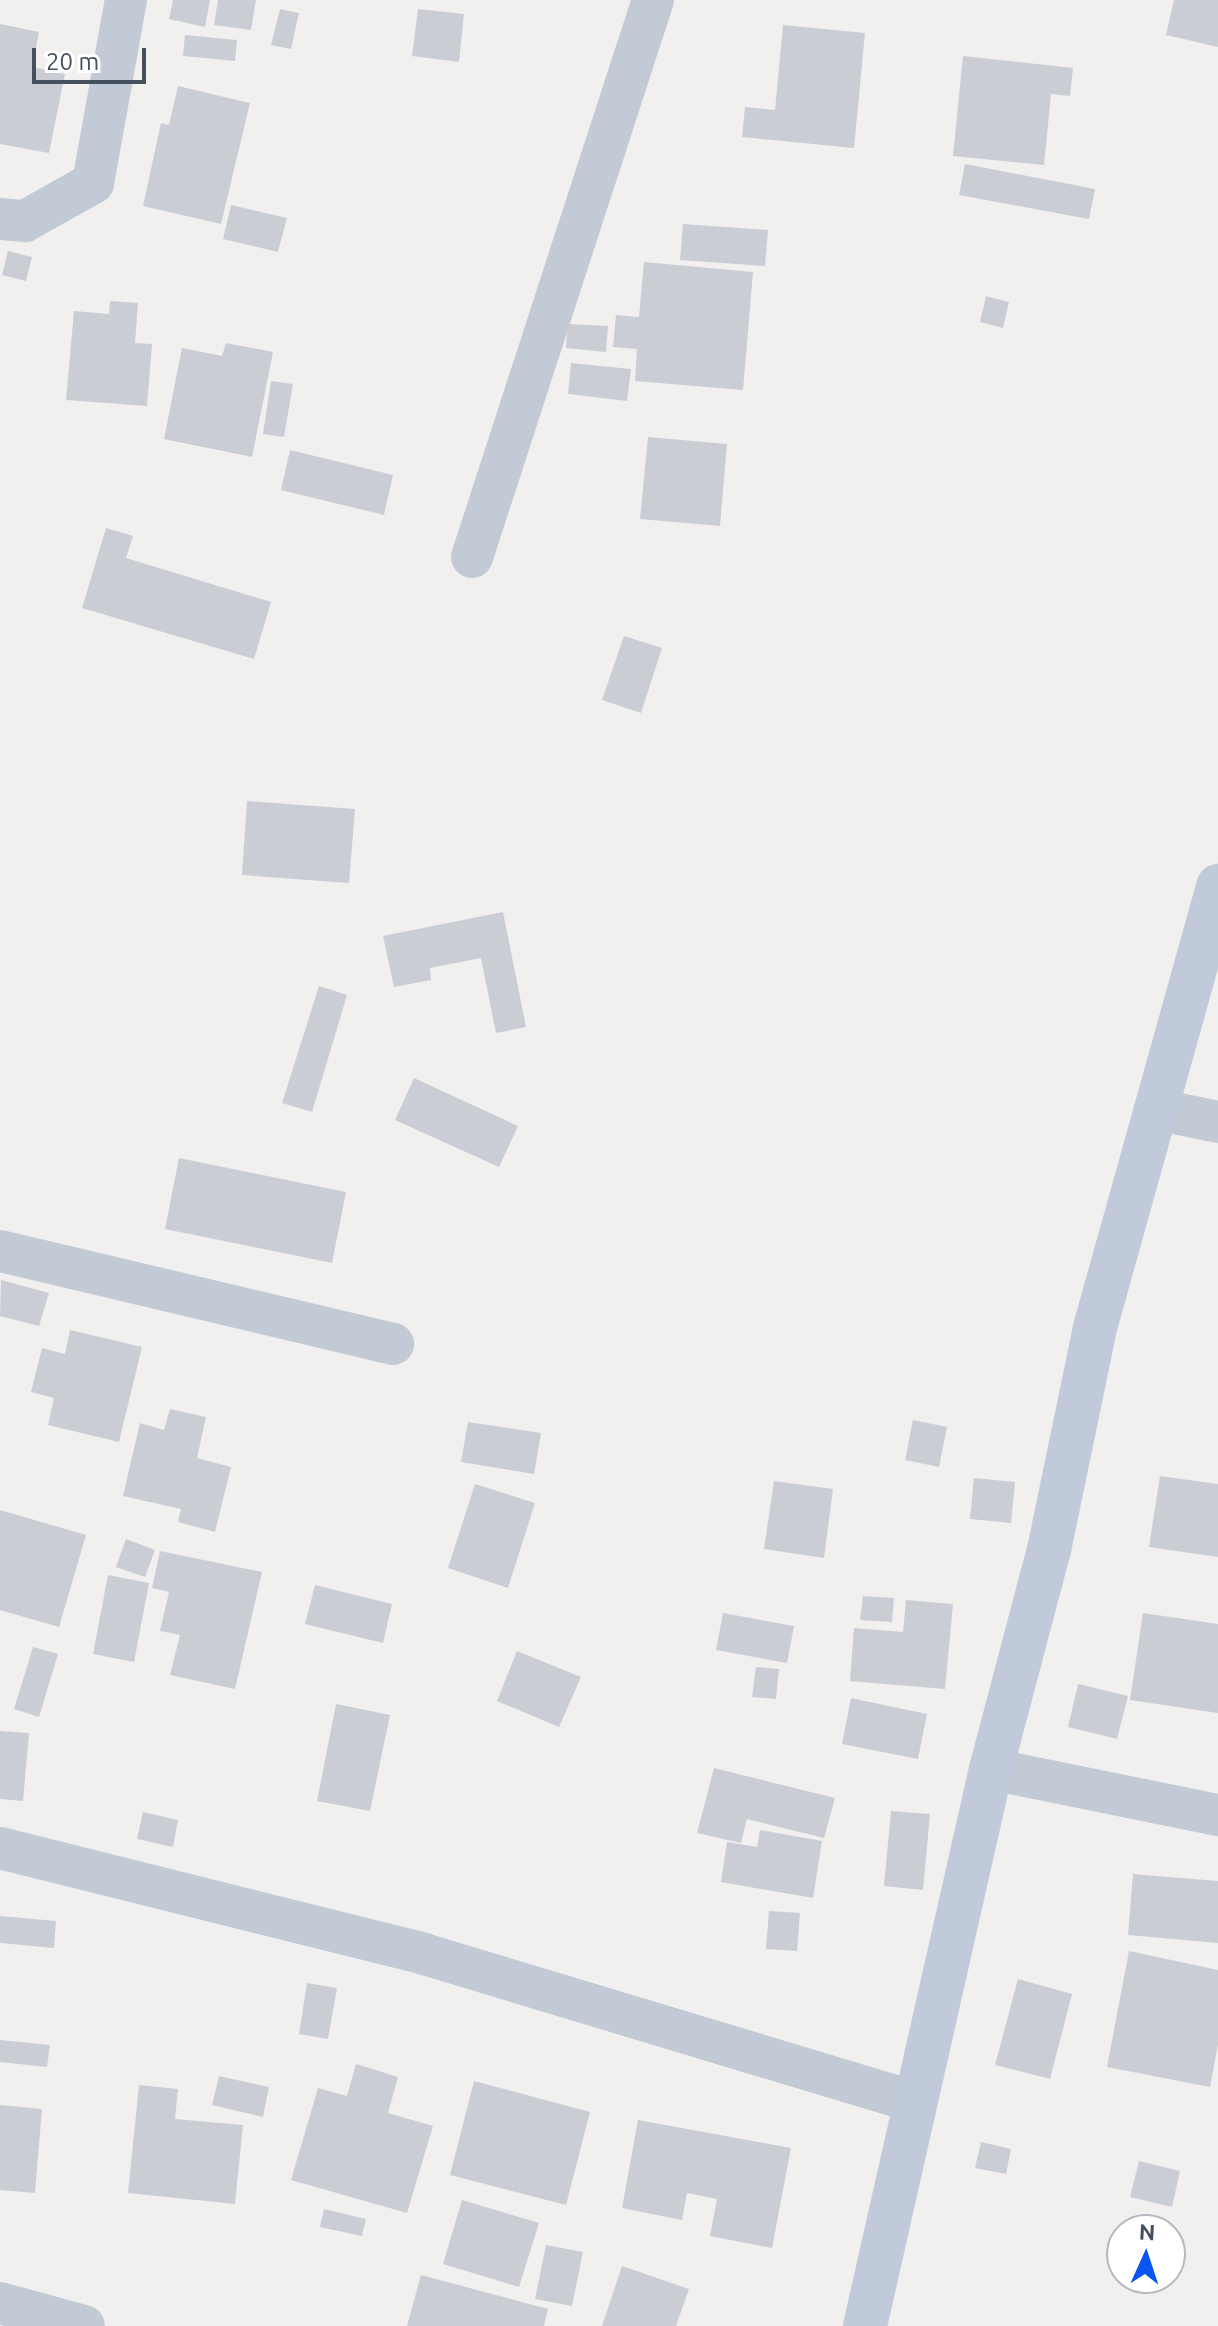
<!DOCTYPE html>
<style>
body{margin:0}
#map{position:relative;width:1218px;height:2326px;overflow:hidden;background:#f2efef;font-family:Ubuntu,sans-serif}
div>[style]{position:absolute}
.building>*{inset:0;background:#cbcdd5}
.street>*{height:42px;margin:-21px;padding:0 21px;transform-origin:21px;border-radius:21px;background:#c2cad6}
.secondary>*{height:44px;margin:-22px;padding:0 22px;transform-origin:22px;border-radius:22px;background:#c0cada}
span{translate:-50% -50%;white-space:nowrap;text-align:center;line-height:1.15;-webkit-text-stroke:8px #fff;paint-order:stroke}
.north{position:absolute;left:1106px;top:2214px;width:80px;height:80px;box-sizing:border-box;background:#fff;border:2px solid #b5b9bf;border-radius:50%;rotate:3deg;font-size:22px;font-weight:700;line-height:32px;text-align:center;color:#45505f}
.north::after{content:'';display:block;margin:auto;width:28px;height:36px;background:#0855f3;clip-path:polygon(50% 0,100% 100%,50% 72%,0 100%)}
.scale{position:absolute;left:32px;top:48px;width:114px;height:36px;box-sizing:border-box;border:4px solid #45505f;border-top:0;padding-left:10px;font-size:24px;line-height:28px;white-space:nowrap;color:#45505f;-webkit-text-stroke:6px #fff;paint-order:stroke}
</style>
<div id="map">
<div class="building">
<div style="clip-path:polygon(173px 0,210px 0,205px 27px,169px 19px)"></div>
<div style="clip-path:polygon(218px 0,256px 0,251px 30px,214px 25px)"></div>
<div style="clip-path:polygon(1174px 0,1218px 0,1218px 47px,1166px 35px)"></div>
<div style="clip-path:polygon(280px 9px,299px 13px,291px 49px,271px 45px)"></div>
<div style="clip-path:polygon(418px 9px,464px 14px,459px 62px,412px 56px)"></div>
<div style="clip-path:polygon(0 24px,39px 32px,32px 67px,65px 74px,49px 153px,0 144px)"></div>
<div style="clip-path:polygon(783px 25px,865px 33px,854px 148px,742px 137px,745px 107px,775px 110px)"></div>
<div style="clip-path:polygon(185px 35px,237px 40px,235px 61px,183px 56px)"></div>
<div style="clip-path:polygon(963px 56px,1073px 68px,1070px 96px,1051px 94px,1044px 165px,953px 156px)"></div>
<div style="clip-path:polygon(178px 86px,250px 103px,221px 224px,143px 206px,161px 123px,169px 125px)"></div>
<div style="clip-path:polygon(965px 164px,1095px 189px,1089px 219px,959px 195px)"></div>
<div style="clip-path:polygon(231px 205px,287px 218px,278px 252px,223px 239px)"></div>
<div style="clip-path:polygon(683px 224px,768px 230px,765px 266px,680px 260px)"></div>
<div style="clip-path:polygon(8px 251px,32px 257px,26px 281px,2px 275px)"></div>
<div style="clip-path:polygon(644px 262px,753px 272px,743px 390px,635px 381px,637px 349px,613px 347px,616px 315px,639px 317px)"></div>
<div style="clip-path:polygon(986px 296px,1009px 302px,1003px 328px,980px 322px)"></div>
<div style="clip-path:polygon(110px 301px,138px 303px,135px 343px,152px 344px,147px 406px,66px 400px,74px 311px,109px 314px)"></div>
<div style="clip-path:polygon(568px 324px,608px 326px,606px 352px,566px 348px)"></div>
<div style="clip-path:polygon(226px 343px,273px 352px,252px 457px,164px 439px,182px 348px,222px 356px)"></div>
<div style="clip-path:polygon(571px 363px,631px 369px,627px 401px,568px 394px)"></div>
<div style="clip-path:polygon(271px 381px,293px 384px,284px 437px,263px 434px)"></div>
<div style="clip-path:polygon(648px 437px,727px 444px,720px 526px,640px 519px)"></div>
<div style="clip-path:polygon(290px 450px,393px 475px,384px 515px,281px 490px)"></div>
<div style="clip-path:polygon(106px 528px,133px 536px,126px 558px,271px 602px,254px 659px,82px 608px)"></div>
<div style="clip-path:polygon(624px 636px,662px 648px,641px 713px,602px 700px)"></div>
<div style="clip-path:polygon(247px 801px,355px 809px,349px 883px,242px 875px)"></div>
<div style="clip-path:polygon(503px 912px,526px 1027px,496px 1033px,481px 958px,430px 968px,431px 980px,394px 987px,383px 936px)"></div>
<div style="clip-path:polygon(319px 986px,347px 995px,312px 1112px,282px 1103px)"></div>
<div style="clip-path:polygon(414px 1078px,518px 1126px,499px 1167px,395px 1120px)"></div>
<div style="clip-path:polygon(179px 1158px,346px 1192px,332px 1263px,165px 1229px)"></div>
<div style="clip-path:polygon(1px 1280px,49px 1293px,39px 1326px,0 1316px)"></div>
<div style="clip-path:polygon(70px 1330px,142px 1347px,119px 1442px,48px 1425px,54px 1398px,31px 1392px,42px 1348px,65px 1354px)"></div>
<div style="clip-path:polygon(170px 1409px,206px 1417px,197px 1458px,231px 1467px,215px 1532px,178px 1522px,181px 1509px,123px 1496px,140px 1423px,164px 1430px)"></div>
<div style="clip-path:polygon(913px 1420px,947px 1427px,939px 1467px,905px 1460px)"></div>
<div style="clip-path:polygon(468px 1422px,541px 1433px,534px 1474px,461px 1462px)"></div>
<div style="clip-path:polygon(1160px 1476px,1218px 1484px,1218px 1557px,1149px 1547px)"></div>
<div style="clip-path:polygon(974px 1478px,1015px 1482px,1011px 1523px,970px 1519px)"></div>
<div style="clip-path:polygon(774px 1481px,833px 1489px,824px 1558px,764px 1549px)"></div>
<div style="clip-path:polygon(475px 1484px,535px 1503px,508px 1588px,448px 1568px)"></div>
<div style="clip-path:polygon(0 1510px,86px 1535px,59px 1627px,0 1610px)"></div>
<div style="clip-path:polygon(126px 1539px,155px 1550px,145px 1577px,116px 1567px)"></div>
<div style="clip-path:polygon(160px 1551px,262px 1572px,235px 1689px,170px 1675px,180px 1635px,160px 1631px,169px 1592px,152px 1588px)"></div>
<div style="clip-path:polygon(108px 1575px,149px 1583px,134px 1662px,93px 1654px)"></div>
<div style="clip-path:polygon(315px 1585px,392px 1604px,383px 1643px,305px 1624px)"></div>
<div style="clip-path:polygon(863px 1596px,894px 1598px,892px 1622px,860px 1620px)"></div>
<div style="clip-path:polygon(906px 1600px,953px 1604px,945px 1689px,850px 1681px,854px 1628px,903px 1632px)"></div>
<div style="clip-path:polygon(723px 1613px,794px 1626px,787px 1663px,716px 1650px)"></div>
<div style="clip-path:polygon(1143px 1613px,1218px 1624px,1218px 1713px,1130px 1700px)"></div>
<div style="clip-path:polygon(33px 1647px,58px 1654px,39px 1717px,14px 1709px)"></div>
<div style="clip-path:polygon(517px 1651px,581px 1677px,559px 1727px,497px 1701px)"></div>
<div style="clip-path:polygon(756px 1667px,779px 1669px,776px 1699px,752px 1697px)"></div>
<div style="clip-path:polygon(1078px 1684px,1128px 1696px,1117px 1739px,1068px 1727px)"></div>
<div style="clip-path:polygon(851px 1698px,927px 1714px,918px 1759px,842px 1744px)"></div>
<div style="clip-path:polygon(336px 1704px,390px 1715px,370px 1811px,317px 1801px)"></div>
<div style="clip-path:polygon(0 1731px,29px 1733px,23px 1801px,0 1799px)"></div>
<div style="clip-path:polygon(714px 1768px,835px 1798px,824px 1838px,747px 1819px,741px 1843px,697px 1833px)"></div>
<div style="clip-path:polygon(891px 1811px,930px 1814px,923px 1890px,884px 1886px)"></div>
<div style="clip-path:polygon(143px 1812px,178px 1820px,173px 1847px,137px 1839px)"></div>
<div style="clip-path:polygon(760px 1830px,822px 1841px,813px 1898px,721px 1882px,727px 1842px,757px 1847px)"></div>
<div style="clip-path:polygon(1133px 1874px,1218px 1881px,1218px 1943px,1128px 1935px)"></div>
<div style="clip-path:polygon(769px 1911px,800px 1913px,797px 1951px,766px 1949px)"></div>
<div style="clip-path:polygon(0 1916px,56px 1921px,54px 1948px,0 1943px)"></div>
<div style="clip-path:polygon(1129px 1951px,1218px 1970px,1218px 2044px,1210px 2087px,1107px 2067px)"></div>
<div style="clip-path:polygon(1018px 1979px,1072px 1994px,1050px 2079px,995px 2065px)"></div>
<div style="clip-path:polygon(307px 1983px,337px 1988px,328px 2039px,299px 2034px)"></div>
<div style="clip-path:polygon(0 2040px,50px 2045px,47px 2067px,0 2062px)"></div>
<div style="clip-path:polygon(356px 2064px,398px 2077px,388px 2113px,433px 2126px,407px 2213px,291px 2180px,318px 2088px,347px 2096px)"></div>
<div style="clip-path:polygon(219px 2076px,269px 2087px,263px 2117px,212px 2105px)"></div>
<div style="clip-path:polygon(474px 2081px,590px 2112px,566px 2205px,450px 2175px)"></div>
<div style="clip-path:polygon(139px 2085px,178px 2089px,175px 2119px,243px 2125px,235px 2204px,128px 2193px)"></div>
<div style="clip-path:polygon(0 2105px,42px 2109px,35px 2193px,0 2190px)"></div>
<div style="clip-path:polygon(638px 2120px,791px 2148px,772px 2248px,710px 2236px,717px 2199px,687px 2193px,682px 2220px,622px 2208px)"></div>
<div style="clip-path:polygon(981px 2142px,1011px 2149px,1006px 2174px,975px 2168px)"></div>
<div style="clip-path:polygon(1139px 2161px,1180px 2171px,1172px 2207px,1130px 2197px)"></div>
<div style="clip-path:polygon(462px 2200px,539px 2223px,519px 2287px,443px 2264px)"></div>
<div style="clip-path:polygon(324px 2209px,366px 2219px,362px 2236px,320px 2227px)"></div>
<div style="clip-path:polygon(546px 2245px,583px 2252px,572px 2306px,535px 2299px)"></div>
<div style="clip-path:polygon(622px 2266px,689px 2289px,676px 2326px,602px 2326px)"></div>
<div style="clip-path:polygon(421px 2275px,548px 2309px,544px 2326px,407px 2326px)"></div>
</div>
<div class="street">
<div style="left:0;top:219px;width:25px;rotate:5deg"></div>
<div style="left:25px;top:221px;width:78px;rotate:-29.2deg"></div>
<div style="left:93px;top:183px;width:186px;rotate:-79.8deg"></div>
<div style="left:472px;top:557px;width:586px;rotate:-72deg"></div>
<div style="left:1155px;top:1109px;width:64px;rotate:11.7deg"></div>
<div style="left:0;top:1251px;width:404px;rotate:13.3deg"></div>
<div style="left:991px;top:1769px;width:232px;rotate:11.5deg"></div>
<div style="left:0;top:1848px;width:437px;rotate:14deg"></div>
<div style="left:424px;top:1954px;width:513px;rotate:16.77deg"></div>
<div style="left:0;top:2303px;width:87px;rotate:15.3deg"></div>
</div>
<div class="secondary">
<div style="left:865px;top:2326px;width:571px;rotate:-77.25deg"></div>
<div style="left:991px;top:1769px;width:227px;rotate:-75.2deg"></div>
<div style="left:1049px;top:1550px;width:231px;rotate:-78.3deg"></div>
<div style="left:1096px;top:1324px;width:455px;rotate:-74.4deg"></div>
</div>
<div class="north">N</div>
<div class="scale">20 m</div>
</div>
